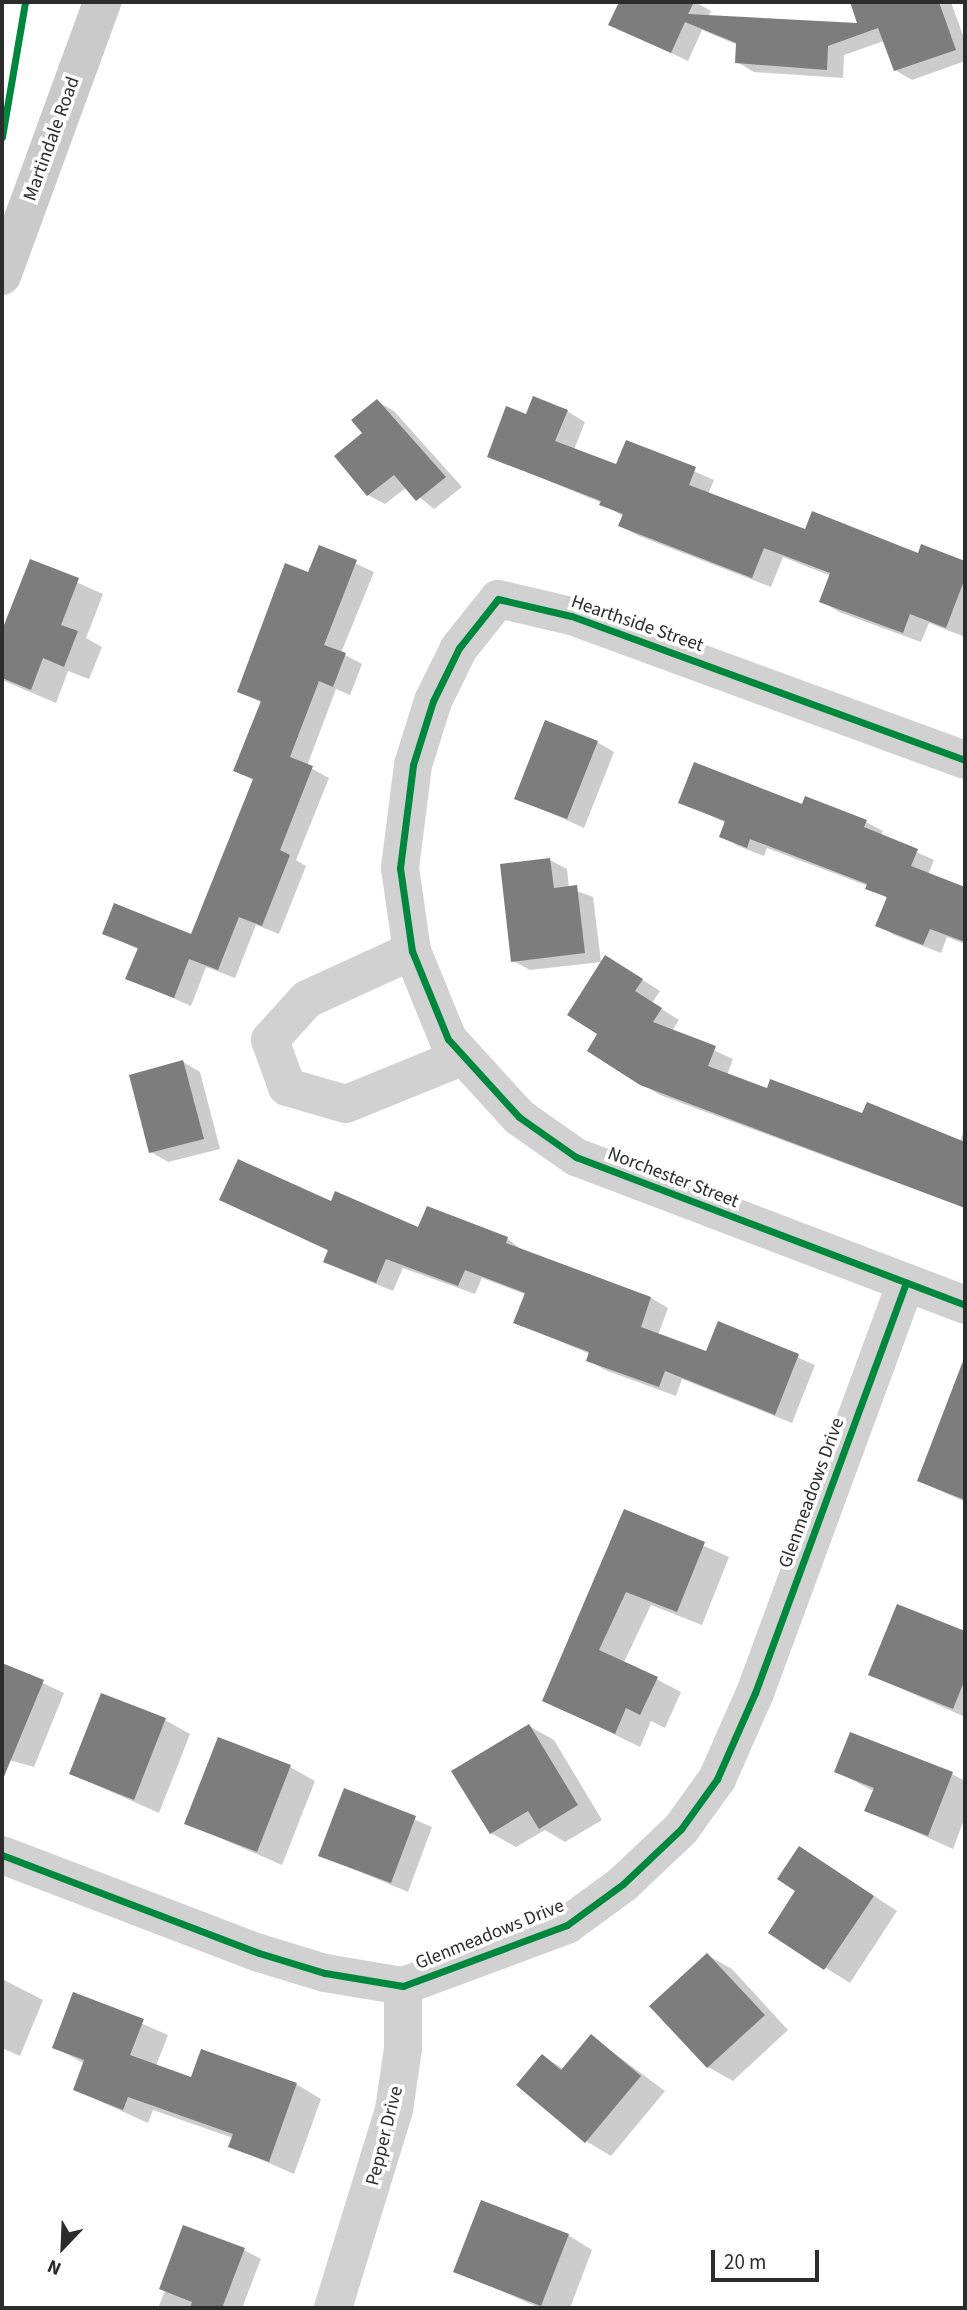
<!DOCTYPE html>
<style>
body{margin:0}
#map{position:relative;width:967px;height:2310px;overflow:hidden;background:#fff;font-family:"Source Sans 3",sans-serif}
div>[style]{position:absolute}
.shadow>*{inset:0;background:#0003}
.building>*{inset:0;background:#7d7d7d}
.street>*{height:38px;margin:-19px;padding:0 19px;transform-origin:19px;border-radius:19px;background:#d1d1d1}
.secondary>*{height:38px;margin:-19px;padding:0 19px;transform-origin:19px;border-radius:19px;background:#cacaca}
.cycleway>*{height:7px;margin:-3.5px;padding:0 3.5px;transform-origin:3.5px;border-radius:3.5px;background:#00873e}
span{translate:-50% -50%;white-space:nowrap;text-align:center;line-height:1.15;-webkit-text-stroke:7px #fff;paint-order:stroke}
.street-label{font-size:19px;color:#2c2c2c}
.frame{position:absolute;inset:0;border:4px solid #2c2c2c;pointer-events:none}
.north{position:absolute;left:28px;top:2212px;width:70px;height:70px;-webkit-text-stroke:5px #fff;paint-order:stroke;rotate:203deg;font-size:19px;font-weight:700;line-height:28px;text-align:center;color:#2c2c2c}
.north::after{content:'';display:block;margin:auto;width:24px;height:32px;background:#2c2c2c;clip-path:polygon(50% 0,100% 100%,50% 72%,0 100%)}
.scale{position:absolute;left:711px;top:2250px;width:108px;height:32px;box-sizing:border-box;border:4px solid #2c2c2c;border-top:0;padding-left:9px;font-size:21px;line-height:24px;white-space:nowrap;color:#2c2c2c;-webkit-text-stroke:5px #fff;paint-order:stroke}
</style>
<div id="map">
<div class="shadow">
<div style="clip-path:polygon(621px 2px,695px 2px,711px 11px,708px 17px,860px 25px,852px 2px,951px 2px,965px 41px,965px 61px,912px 80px,895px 70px,884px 41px,844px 55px,843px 78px,754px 72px,737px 62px,738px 45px,702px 30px,688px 61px,611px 24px)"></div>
<div style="clip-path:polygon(377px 401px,394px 411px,462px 487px,434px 509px,407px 487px,385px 504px,368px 495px,365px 433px)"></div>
<div style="clip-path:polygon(567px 411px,585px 422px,574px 450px,617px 466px,627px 442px,714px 480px,708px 494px,806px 531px,919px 555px,922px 546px,965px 563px,965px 637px,929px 623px,921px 642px,839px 612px,821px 601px,831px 576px,783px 557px,771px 587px,639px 536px,620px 526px,624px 517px,602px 503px,489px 456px,527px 416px)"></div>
<div style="clip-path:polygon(320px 547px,374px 572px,341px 653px,362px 664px,350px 695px,336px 689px,307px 766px,329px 778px,296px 860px,306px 866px,279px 934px,256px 925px,235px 978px,206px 967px,191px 1006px,127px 978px,139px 950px,104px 933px,192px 936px,255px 781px,235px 770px,262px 703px,239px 691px,309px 574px)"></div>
<div style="clip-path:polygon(31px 562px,103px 594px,86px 638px,102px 647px,89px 679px,68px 671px,56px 703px,2px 680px,2px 632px)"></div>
<div style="clip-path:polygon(597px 742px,614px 752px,584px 828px,517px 798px)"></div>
<div style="clip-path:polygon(681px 802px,803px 807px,866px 822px,883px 831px,881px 836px,934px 860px,928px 875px,965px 889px,965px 944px,947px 937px,941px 953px,894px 935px,878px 925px,888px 899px,868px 886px,767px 848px,764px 856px,738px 846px,721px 836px,726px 823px)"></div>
<div style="clip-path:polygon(550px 860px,567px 869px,569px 888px,593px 897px,601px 962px,530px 970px,513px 961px)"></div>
<div style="clip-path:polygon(624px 968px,660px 991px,652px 1003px,679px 1020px,672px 1031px,733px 1059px,727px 1075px,768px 1090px,960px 1142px,965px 1127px,965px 1208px,660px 1095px,641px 1083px,600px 1034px)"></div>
<div style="clip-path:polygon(183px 1062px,200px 1072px,220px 1149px,168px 1162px,151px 1152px)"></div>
<div style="clip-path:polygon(221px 1200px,332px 1204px,419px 1230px,428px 1208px,508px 1239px,523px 1251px,651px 1298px,668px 1308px,658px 1335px,707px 1353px,719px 1324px,815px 1365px,792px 1423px,682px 1379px,676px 1396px,605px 1370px,588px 1360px,590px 1354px,516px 1323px,527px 1295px,482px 1278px,475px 1294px,403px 1268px,393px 1291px,342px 1270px,325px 1261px,329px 1251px)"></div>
<div style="clip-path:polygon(946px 1409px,965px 1416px,965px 1502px,919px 1481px)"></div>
<div style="clip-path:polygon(625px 1511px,729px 1557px,702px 1625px,651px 1605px,624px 1662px,681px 1692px,665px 1728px,651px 1721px,640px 1747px,544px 1700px)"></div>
<div style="clip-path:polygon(898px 1607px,965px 1633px,965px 1717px,871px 1675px)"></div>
<div style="clip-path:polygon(2px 1664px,64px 1693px,34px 1767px,2px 1758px)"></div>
<div style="clip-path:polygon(165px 1720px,190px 1734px,159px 1813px,71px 1774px)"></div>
<div style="clip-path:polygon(529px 1726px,554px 1740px,602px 1820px,565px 1842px,545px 1830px,516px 1847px,491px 1833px)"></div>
<div style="clip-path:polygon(290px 1767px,315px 1781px,282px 1865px,186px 1823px)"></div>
<div style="clip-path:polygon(836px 1772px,952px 1774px,965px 1781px,965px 1817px,953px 1849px,867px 1810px,874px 1791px)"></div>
<div style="clip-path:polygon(345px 1790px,432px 1827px,408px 1892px,320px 1855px)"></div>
<div style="clip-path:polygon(824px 1863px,897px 1911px,850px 1983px,770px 1933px)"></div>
<div style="clip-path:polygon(707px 1955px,732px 1969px,788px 2030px,733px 2081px,708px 2067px)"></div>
<div style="clip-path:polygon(2px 1979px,43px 2000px,20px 2056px,2px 2048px)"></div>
<div style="clip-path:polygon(74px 1994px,168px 2035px,156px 2066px,192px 2080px,296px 2084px,321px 2099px,294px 2174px,230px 2146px,233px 2138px,153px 2110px,148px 2123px,75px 2090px,85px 2064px,54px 2047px)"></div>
<div style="clip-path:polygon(591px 2036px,665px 2091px,611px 2156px,586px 2141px,542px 2056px,564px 2069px)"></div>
<div style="clip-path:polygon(568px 2235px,592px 2250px,570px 2308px,540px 2308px,455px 2271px)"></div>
<div style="clip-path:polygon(244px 2250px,261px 2259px,242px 2308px,158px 2308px,165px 2291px)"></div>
</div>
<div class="building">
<div style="clip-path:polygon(619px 2px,694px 2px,688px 14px,857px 23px,850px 2px,939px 2px,956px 50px,894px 71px,878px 28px,828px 46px,827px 70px,735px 63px,736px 43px,685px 22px,671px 53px,608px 25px)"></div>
<div style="clip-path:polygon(533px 396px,568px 410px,555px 441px,616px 464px,626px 440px,696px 467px,689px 485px,805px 529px,812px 511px,918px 553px,921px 544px,965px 561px,965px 578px,946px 628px,910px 614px,903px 633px,819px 602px,830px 573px,764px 548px,752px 578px,618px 526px,623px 514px,599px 505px,601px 501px,487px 457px,506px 406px,526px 414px)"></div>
<div style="clip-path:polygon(377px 399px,446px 477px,416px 501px,394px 475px,367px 496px,334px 456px,362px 433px,351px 420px)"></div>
<div style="clip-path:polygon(319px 545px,357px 560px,324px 645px,346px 653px,333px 687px,319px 681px,290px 757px,313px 766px,280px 850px,290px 855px,262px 926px,239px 917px,218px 970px,189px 959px,174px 998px,125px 979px,138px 948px,102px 934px,114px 903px,191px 934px,253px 779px,233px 771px,261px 701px,237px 692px,285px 563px,308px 572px)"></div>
<div style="clip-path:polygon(30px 559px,79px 578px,61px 625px,78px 631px,64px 667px,43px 658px,31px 690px,2px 678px,2px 630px)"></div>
<div style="clip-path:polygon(545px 720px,598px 741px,567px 819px,514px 799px)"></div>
<div style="clip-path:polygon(694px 762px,802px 804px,805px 796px,867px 820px,864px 827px,918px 849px,911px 866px,965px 887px,965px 942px,930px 929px,923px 945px,875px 926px,887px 897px,865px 889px,867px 884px,750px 839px,747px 848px,719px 837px,725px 821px,678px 803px)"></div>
<div style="clip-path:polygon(550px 858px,554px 888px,577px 885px,585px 953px,511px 962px,500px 864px)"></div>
<div style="clip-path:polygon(605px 955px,643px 979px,635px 991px,662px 1008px,653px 1022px,716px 1046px,708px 1066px,767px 1088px,770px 1079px,862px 1113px,867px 1102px,965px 1142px,965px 1208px,640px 1085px,587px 1051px,597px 1034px,567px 1015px)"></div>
<div style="clip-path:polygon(183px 1060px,204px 1139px,149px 1153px,129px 1075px)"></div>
<div style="clip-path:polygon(238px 1159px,331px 1201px,335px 1191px,418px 1227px,427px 1206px,508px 1237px,506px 1243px,651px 1297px,641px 1327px,706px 1351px,718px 1321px,799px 1354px,775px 1415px,665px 1371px,659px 1387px,586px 1361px,589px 1352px,513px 1323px,525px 1293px,465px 1270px,458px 1286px,386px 1259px,376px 1283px,323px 1262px,328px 1250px,219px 1200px)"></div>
<div style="clip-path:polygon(963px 1361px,965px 1362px,965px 1500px,917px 1481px)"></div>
<div style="clip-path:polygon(624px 1509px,705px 1542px,677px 1612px,626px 1592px,599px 1650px,658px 1677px,640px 1715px,626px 1708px,615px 1734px,542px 1701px)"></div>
<div style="clip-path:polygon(897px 1604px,965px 1631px,965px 1679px,953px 1709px,868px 1675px)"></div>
<div style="clip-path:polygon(2px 1663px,44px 1680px,3px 1779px,2px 1779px)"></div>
<div style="clip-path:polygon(101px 1693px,166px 1718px,134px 1800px,69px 1774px)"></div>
<div style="clip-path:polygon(529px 1724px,578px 1805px,539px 1829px,528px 1811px,490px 1834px,451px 1771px)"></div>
<div style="clip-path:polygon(850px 1732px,953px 1772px,928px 1836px,864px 1811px,874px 1788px,834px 1772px)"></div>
<div style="clip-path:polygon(218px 1737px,291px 1765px,257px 1852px,184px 1824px)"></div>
<div style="clip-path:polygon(344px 1788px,416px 1816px,391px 1883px,318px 1856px)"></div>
<div style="clip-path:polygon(799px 1846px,874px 1896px,824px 1970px,768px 1933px,795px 1891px,777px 1879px)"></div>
<div style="clip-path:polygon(707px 1953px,765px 2015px,707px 2068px,649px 2006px)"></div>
<div style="clip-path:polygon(73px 1992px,144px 2019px,130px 2055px,191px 2077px,201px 2049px,297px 2083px,269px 2162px,228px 2147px,233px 2134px,128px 2097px,123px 2110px,73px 2090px,84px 2060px,52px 2048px)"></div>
<div style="clip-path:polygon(591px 2034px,641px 2076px,585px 2143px,516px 2085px,542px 2054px,561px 2070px)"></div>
<div style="clip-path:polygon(481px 2200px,569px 2234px,541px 2306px,453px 2272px)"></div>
<div style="clip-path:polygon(183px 2225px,245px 2248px,222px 2308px,190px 2308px,192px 2302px,159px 2289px)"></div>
</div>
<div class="street">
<div style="left:965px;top:760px;width:419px;rotate:-159.9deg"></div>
<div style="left:571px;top:616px;width:75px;rotate:-166.9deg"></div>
<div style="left:498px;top:599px;width:63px;rotate:128.5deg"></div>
<div style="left:459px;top:648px;width:59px;rotate:116.1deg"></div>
<div style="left:433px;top:701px;width:67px;rotate:107.4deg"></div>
<div style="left:413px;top:765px;width:104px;rotate:97.2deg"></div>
<div style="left:400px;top:868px;width:84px;rotate:81.8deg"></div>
<div style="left:412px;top:951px;width:95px;rotate:67.8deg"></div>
<div style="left:448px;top:1039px;width:105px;rotate:47.7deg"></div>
<div style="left:519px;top:1117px;width:70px;rotate:35.1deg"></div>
<div style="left:576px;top:1157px;width:416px;rotate:20.8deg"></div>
<div style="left:412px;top:951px;width:115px;rotate:155.4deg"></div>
<div style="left:307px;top:999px;width:55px;rotate:132.1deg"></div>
<div style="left:270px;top:1040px;width:50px;rotate:70.1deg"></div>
<div style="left:287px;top:1087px;width:61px;rotate:16.1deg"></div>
<div style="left:346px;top:1104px;width:127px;rotate:-22.1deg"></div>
<div style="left:2px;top:1855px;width:275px;rotate:20.9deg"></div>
<div style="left:259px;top:1953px;width:69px;rotate:16.9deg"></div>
<div style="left:325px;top:1973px;width:79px;rotate:9.5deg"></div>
<div style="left:403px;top:1986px;width:175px;rotate:-20.4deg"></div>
<div style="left:567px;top:1925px;width:69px;rotate:-36.2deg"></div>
<div style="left:623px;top:1884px;width:80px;rotate:-43.5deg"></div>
<div style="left:681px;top:1829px;width:62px;rotate:-54.2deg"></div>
<div style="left:717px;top:1779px;width:94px;rotate:-66.2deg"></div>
<div style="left:755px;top:1693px;width:437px;rotate:-69.8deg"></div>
<div style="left:333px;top:2308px;width:207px;rotate:-72.9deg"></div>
<div style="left:394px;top:2110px;width:63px;rotate:-81.7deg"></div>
<div style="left:403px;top:2048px;width:62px;rotate:-90deg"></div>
</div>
<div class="secondary">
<div style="left:2px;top:276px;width:292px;rotate:-69.9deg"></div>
</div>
<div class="cycleway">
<div style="left:2px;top:137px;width:137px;rotate:-80.3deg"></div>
<div style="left:965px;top:760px;width:419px;rotate:-159.9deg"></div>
<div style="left:571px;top:616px;width:75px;rotate:-166.9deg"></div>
<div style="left:498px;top:599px;width:63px;rotate:128.5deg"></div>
<div style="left:459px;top:648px;width:59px;rotate:116.1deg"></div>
<div style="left:433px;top:701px;width:67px;rotate:107.4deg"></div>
<div style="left:413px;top:765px;width:104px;rotate:97.2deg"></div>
<div style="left:400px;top:868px;width:84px;rotate:81.8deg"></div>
<div style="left:412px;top:951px;width:95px;rotate:67.8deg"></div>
<div style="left:448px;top:1039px;width:105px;rotate:47.7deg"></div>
<div style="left:519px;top:1117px;width:70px;rotate:35.1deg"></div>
<div style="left:576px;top:1157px;width:416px;rotate:20.8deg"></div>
<div style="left:2px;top:1855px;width:275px;rotate:20.9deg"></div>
<div style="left:259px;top:1953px;width:69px;rotate:16.9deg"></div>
<div style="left:325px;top:1973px;width:79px;rotate:9.5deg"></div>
<div style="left:403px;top:1986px;width:175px;rotate:-20.4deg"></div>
<div style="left:567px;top:1925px;width:69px;rotate:-36.2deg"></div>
<div style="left:623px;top:1884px;width:80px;rotate:-43.5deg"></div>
<div style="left:681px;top:1829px;width:62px;rotate:-54.2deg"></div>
<div style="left:717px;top:1779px;width:94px;rotate:-66.2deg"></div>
<div style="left:755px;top:1693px;width:437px;rotate:-69.8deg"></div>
</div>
<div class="street-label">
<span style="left:52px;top:139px;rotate:-70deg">Martindale Road</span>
<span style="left:637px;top:624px;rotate:19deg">Hearthside Street</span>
<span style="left:673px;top:1178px;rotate:21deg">Norchester Street</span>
<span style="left:812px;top:1493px;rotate:-70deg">Glenmeadows Drive</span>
<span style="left:490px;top:1935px;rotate:-22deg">Glenmeadows Drive</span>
<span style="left:385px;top:2136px;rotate:-76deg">Pepper Drive</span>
</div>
<div class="frame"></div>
<div class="north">N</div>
<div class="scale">20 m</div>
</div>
